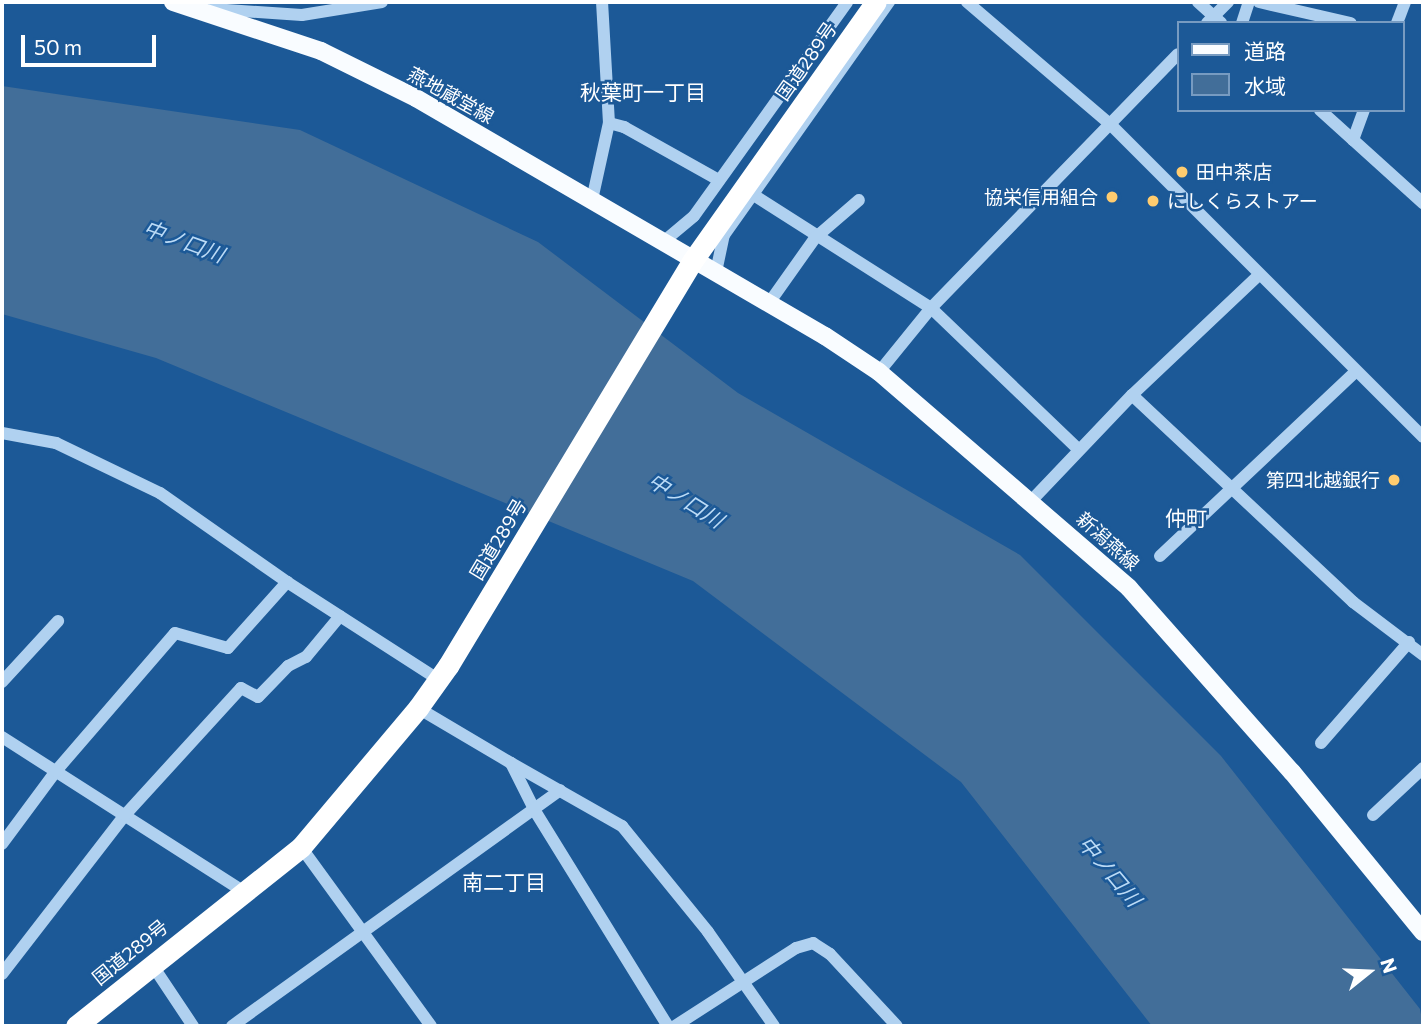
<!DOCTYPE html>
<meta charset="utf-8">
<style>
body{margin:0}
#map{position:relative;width:1425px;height:1028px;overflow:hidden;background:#1c5997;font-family:Commissioner,"Noto Sans JP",sans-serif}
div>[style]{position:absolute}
.water>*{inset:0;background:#426e99}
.minor>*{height:12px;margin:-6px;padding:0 6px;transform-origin:6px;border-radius:6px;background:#b0d1f0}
.major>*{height:18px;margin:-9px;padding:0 9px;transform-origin:9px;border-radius:9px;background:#f9fcff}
.highway>*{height:21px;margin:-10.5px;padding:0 10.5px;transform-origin:10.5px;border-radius:10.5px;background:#fff}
.dots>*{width:19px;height:19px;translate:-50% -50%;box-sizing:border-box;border:4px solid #1c5997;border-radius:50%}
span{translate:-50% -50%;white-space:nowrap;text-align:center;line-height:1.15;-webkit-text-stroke:5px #1c5997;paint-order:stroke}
.street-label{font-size:19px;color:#fff}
.poi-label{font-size:19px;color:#fff}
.left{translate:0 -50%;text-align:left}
.right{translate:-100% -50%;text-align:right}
.neighbourhood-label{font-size:21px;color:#fff}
.water-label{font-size:21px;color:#bcdbf6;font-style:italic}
.frame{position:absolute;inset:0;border:4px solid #fff;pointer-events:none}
.legend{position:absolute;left:1177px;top:21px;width:228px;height:91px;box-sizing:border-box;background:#1c5997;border:2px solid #779bc1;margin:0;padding:9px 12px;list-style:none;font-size:21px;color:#fff}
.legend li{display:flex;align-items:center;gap:14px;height:35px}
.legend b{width:35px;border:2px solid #779bc1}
.north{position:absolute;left:1334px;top:937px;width:70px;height:70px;-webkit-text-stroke:5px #1c5997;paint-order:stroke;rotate:72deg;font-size:19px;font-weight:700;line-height:28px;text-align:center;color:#fff}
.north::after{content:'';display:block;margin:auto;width:24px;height:32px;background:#fff;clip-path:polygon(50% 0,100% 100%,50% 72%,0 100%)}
.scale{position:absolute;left:21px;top:35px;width:135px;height:32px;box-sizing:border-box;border:4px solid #fff;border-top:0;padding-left:9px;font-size:21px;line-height:24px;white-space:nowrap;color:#fff;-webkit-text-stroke:5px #1c5997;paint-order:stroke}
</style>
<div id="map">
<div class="water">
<div style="clip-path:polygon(2px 86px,300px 130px,538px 242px,738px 393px,1020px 555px,1221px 756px,1420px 1009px,1423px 1026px,1152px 1026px,961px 782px,693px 581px,156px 358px,2px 314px)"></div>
</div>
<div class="minor">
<div style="left:967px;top:2px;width:191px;rotate:40.5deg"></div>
<div style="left:1112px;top:126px;width:440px;rotate:45deg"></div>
<div style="left:1198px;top:2px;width:31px;rotate:42deg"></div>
<div style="left:1259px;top:2px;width:94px;rotate:12.9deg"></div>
<div style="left:212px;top:9px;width:90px;rotate:3.8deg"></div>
<div style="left:302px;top:15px;width:81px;rotate:-9.2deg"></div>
<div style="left:1207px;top:23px;width:30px;rotate:-45deg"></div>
<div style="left:1242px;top:23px;width:22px;rotate:-72deg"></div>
<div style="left:1397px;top:23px;width:22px;rotate:-69deg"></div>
<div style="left:1320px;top:110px;width:139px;rotate:42.1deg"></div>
<div style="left:609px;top:123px;width:16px;rotate:15deg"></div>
<div style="left:624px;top:127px;width:109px;rotate:29.2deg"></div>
<div style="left:1353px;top:140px;width:32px;rotate:-70deg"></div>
<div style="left:752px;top:194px;width:212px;rotate:32.5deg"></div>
<div style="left:931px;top:308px;width:205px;rotate:43.8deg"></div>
<div style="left:592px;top:200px;width:79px;rotate:-77.6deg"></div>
<div style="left:609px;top:123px;width:121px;rotate:-93.3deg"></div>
<div style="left:663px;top:242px;width:40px;rotate:-40deg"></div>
<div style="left:694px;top:216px;width:263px;rotate:-54.4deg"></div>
<div style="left:716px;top:272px;width:38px;rotate:-78deg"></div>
<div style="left:724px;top:235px;width:286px;rotate:-54.7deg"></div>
<div style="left:769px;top:303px;width:80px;rotate:-54.7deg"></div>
<div style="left:815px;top:238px;width:58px;rotate:-40.8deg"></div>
<div style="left:879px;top:372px;width:82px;rotate:-50.9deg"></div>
<div style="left:931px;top:308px;width:354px;rotate:-45.8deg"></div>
<div style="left:1132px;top:395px;width:303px;rotate:43.1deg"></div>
<div style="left:1353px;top:602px;width:88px;rotate:37.1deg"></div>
<div style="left:2px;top:433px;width:55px;rotate:10.5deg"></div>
<div style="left:56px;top:443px;width:115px;rotate:25.7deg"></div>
<div style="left:160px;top:493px;width:155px;rotate:35deg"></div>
<div style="left:287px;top:582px;width:181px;rotate:32.8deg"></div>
<div style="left:1032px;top:500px;width:145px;rotate:-46.4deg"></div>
<div style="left:1132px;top:395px;width:175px;rotate:-43.4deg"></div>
<div style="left:1160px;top:556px;width:268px;rotate:-43.3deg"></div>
<div style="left:2px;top:682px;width:83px;rotate:-47.4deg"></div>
<div style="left:418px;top:708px;width:108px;rotate:30.6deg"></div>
<div style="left:511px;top:763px;width:54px;rotate:63.4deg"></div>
<div style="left:535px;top:811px;width:253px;rotate:58.3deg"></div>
<div style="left:2px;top:737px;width:286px;rotate:32.6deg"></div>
<div style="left:1321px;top:743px;width:134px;rotate:-48.9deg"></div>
<div style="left:511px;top:763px;width:128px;rotate:29.6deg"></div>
<div style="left:622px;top:826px;width:136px;rotate:50.9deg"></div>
<div style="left:708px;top:932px;width:115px;rotate:54.9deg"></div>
<div style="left:1373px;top:815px;width:69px;rotate:-43.2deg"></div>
<div style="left:2px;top:844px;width:91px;rotate:-53.5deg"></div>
<div style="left:56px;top:771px;width:182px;rotate:-49.2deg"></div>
<div style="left:175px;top:633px;width:55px;rotate:15.8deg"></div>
<div style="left:228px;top:648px;width:89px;rotate:-48.2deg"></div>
<div style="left:301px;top:847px;width:221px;rotate:54deg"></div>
<div style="left:151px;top:963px;width:76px;rotate:56.3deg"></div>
<div style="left:2px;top:974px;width:201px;rotate:-52.3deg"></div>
<div style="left:125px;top:815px;width:172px;rotate:-47.6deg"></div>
<div style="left:241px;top:688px;width:19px;rotate:28deg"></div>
<div style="left:258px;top:697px;width:43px;rotate:-45.9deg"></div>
<div style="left:288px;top:666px;width:20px;rotate:-27deg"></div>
<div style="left:306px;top:657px;width:53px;rotate:-50.3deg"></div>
<div style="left:232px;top:1026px;width:404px;rotate:-35.7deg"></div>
<div style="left:675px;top:1026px;width:144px;rotate:-32.8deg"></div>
<div style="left:796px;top:948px;width:18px;rotate:-16deg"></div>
<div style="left:813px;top:943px;width:20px;rotate:33deg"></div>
<div style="left:830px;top:954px;width:98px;rotate:47.1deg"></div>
</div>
<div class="major">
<div style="left:173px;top:2px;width:156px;rotate:18.3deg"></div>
<div style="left:321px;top:51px;width:106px;rotate:26.3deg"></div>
<div style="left:416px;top:98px;width:473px;rotate:30.2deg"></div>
<div style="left:825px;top:336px;width:65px;rotate:33.7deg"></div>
<div style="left:879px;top:372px;width:330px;rotate:40.8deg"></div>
<div style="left:1129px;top:588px;width:246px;rotate:48.5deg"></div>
<div style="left:1292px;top:772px;width:207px;rotate:50.7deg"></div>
</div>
<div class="highway">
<div style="left:76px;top:1026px;width:288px;rotate:-38.5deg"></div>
<div style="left:301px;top:847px;width:182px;rotate:-49.9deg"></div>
<div style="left:418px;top:708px;width:52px;rotate:-54.5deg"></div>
<div style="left:448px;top:666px;width:474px;rotate:-58.9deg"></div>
<div style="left:693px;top:260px;width:316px;rotate:-54.7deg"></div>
</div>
<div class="dots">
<div style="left:1182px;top:172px;background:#ffcc6f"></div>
<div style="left:1112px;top:197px;background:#ffcc6f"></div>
<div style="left:1153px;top:201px;background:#ffcc6f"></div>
<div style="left:1394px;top:480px;background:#ffcc6f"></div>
</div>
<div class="street-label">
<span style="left:806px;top:61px;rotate:-55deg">国道289号</span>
<span style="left:451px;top:95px;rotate:29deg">燕地蔵堂線</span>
<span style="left:498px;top:539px;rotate:-59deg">国道289号</span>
<span style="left:1108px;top:541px;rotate:42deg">新潟燕線</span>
<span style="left:130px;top:952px;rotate:-39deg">国道289号</span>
</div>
<div class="poi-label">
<span class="left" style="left:1196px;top:172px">田中茶店</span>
<span class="right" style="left:1098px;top:197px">協栄信用組合</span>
<span class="left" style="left:1167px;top:201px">にしくらストアー</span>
<span class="right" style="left:1380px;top:480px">第四北越銀行</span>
</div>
<div class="neighbourhood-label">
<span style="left:643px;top:92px">秋葉町一丁目</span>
<span style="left:1186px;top:518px">仲町</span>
<span style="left:504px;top:882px">南二丁目</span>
</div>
<div class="water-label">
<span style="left:184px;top:241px;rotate:20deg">中ノ口川</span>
<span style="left:686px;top:500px;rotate:32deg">中ノ口川</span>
<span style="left:1110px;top:871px;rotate:50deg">中ノ口川</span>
</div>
<div class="frame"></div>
<ul class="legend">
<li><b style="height:9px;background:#f9fcff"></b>道路</li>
<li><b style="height:19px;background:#426e99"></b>水域</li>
</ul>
<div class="north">N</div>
<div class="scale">50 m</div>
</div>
